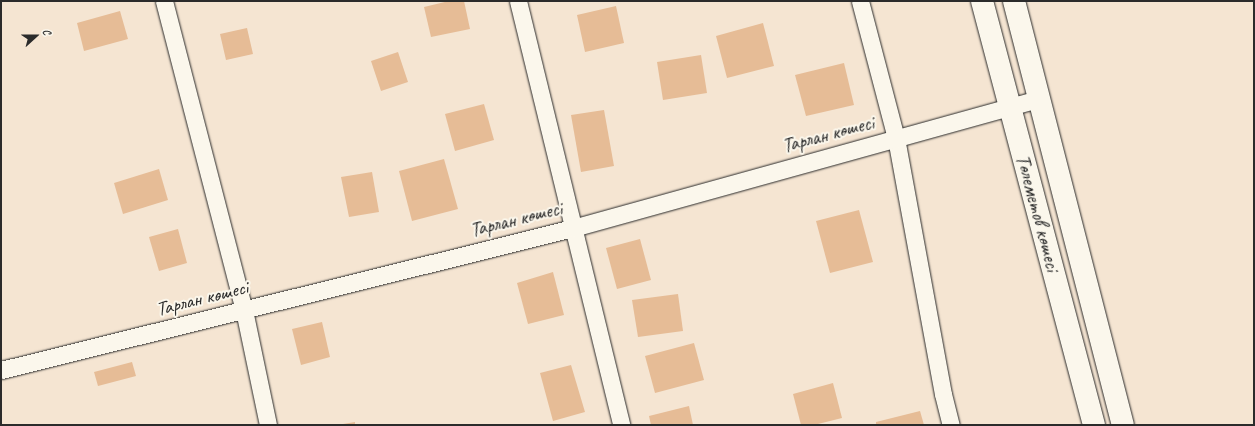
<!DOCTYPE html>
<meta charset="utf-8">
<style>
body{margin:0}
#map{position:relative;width:1255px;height:426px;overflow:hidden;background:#f5e5d2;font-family:Caveat,sans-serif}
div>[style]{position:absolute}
.building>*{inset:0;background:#e6bc96}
.roads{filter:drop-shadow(0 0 1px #2b2b2b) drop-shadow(0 0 1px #2b2b2b)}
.minor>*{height:17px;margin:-8.5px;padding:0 8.5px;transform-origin:8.5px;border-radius:8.5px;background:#fbf7ec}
.primary>*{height:22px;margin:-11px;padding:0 11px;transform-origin:11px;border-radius:11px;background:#fbf7ec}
span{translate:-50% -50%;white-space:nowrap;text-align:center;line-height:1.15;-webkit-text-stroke:4px #fbf7ec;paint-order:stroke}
.street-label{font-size:20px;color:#2b2b2b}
.frame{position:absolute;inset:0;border:2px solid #2b2b2b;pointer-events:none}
.north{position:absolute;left:16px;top:16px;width:40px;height:40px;-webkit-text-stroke:3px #fbf7ec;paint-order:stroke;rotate:69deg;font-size:11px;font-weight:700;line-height:16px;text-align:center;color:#2b2b2b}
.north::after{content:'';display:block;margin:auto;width:14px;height:18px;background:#2b2b2b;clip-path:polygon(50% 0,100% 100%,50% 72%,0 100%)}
</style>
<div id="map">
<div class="building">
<div style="clip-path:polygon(449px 1px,464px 1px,470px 29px,431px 37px,424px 7px)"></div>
<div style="clip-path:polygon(616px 6px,624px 43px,585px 52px,577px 15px)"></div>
<div style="clip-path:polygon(120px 11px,128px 39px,84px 51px,77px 23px)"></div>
<div style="clip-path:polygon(763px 23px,774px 66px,727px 78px,716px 36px)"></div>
<div style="clip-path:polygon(247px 28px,253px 54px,226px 60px,220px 34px)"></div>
<div style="clip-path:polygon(398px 52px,408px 82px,381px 91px,371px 61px)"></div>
<div style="clip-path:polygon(701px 55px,707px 93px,663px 100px,657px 62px)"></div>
<div style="clip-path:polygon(844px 63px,854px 105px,806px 116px,795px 75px)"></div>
<div style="clip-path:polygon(484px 104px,494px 140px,455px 151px,445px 114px)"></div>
<div style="clip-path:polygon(604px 110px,614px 166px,581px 172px,571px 115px)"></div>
<div style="clip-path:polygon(444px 159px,458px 209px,412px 221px,399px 171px)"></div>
<div style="clip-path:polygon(159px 169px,168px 200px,123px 214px,114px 183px)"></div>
<div style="clip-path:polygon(372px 172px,379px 212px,349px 217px,341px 177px)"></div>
<div style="clip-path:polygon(859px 210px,873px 262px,830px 273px,816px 221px)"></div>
<div style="clip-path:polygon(178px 229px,187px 263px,159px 271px,149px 237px)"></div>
<div style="clip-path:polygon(640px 239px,651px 280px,617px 289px,606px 248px)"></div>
<div style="clip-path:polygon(553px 272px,564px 315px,528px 324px,517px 283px)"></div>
<div style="clip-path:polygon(678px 294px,683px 331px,638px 337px,632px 300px)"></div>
<div style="clip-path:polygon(322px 322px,330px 357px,301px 365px,292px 329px)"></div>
<div style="clip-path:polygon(694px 343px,704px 380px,655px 393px,645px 356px)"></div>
<div style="clip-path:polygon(132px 362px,136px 376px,98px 386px,94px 372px)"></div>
<div style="clip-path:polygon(571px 365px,585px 412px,553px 421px,540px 373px)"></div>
<div style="clip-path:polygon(833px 383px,842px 418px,814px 425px,801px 425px,793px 394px)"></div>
<div style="clip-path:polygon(689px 406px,693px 425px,651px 425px,649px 416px)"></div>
<div style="clip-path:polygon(920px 411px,924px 425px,876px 425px,876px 422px)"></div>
<div style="clip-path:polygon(355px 422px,355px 425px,343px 425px,343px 424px)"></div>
</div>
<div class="roads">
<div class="minor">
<div style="left:164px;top:1px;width:319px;rotate:75.5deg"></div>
<div style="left:244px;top:310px;width:117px;rotate:78.2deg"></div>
<div style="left:518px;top:1px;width:436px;rotate:76.3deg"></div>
<div style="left:860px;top:1px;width:142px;rotate:75.3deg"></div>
<div style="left:896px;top:138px;width:260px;rotate:79.6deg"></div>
<div style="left:943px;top:394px;width:32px;rotate:76deg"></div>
<div style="left:1px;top:370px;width:589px;rotate:-13.94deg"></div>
<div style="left:573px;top:228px;width:484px;rotate:-15.5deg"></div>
</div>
<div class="primary">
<div style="left:982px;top:1px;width:439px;rotate:75.2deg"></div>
<div style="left:1014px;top:1px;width:438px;rotate:75.6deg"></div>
</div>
</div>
<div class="street-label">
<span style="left:828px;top:134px;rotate:-15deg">Тарлан көшесі</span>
<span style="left:1038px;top:213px;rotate:75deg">Төлеметов көшесі</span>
<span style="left:516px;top:219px;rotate:-14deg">Тарлан көшесі</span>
<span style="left:202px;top:298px;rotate:-14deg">Тарлан көшесі</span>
</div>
<div class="frame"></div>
<div class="north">С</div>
</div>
